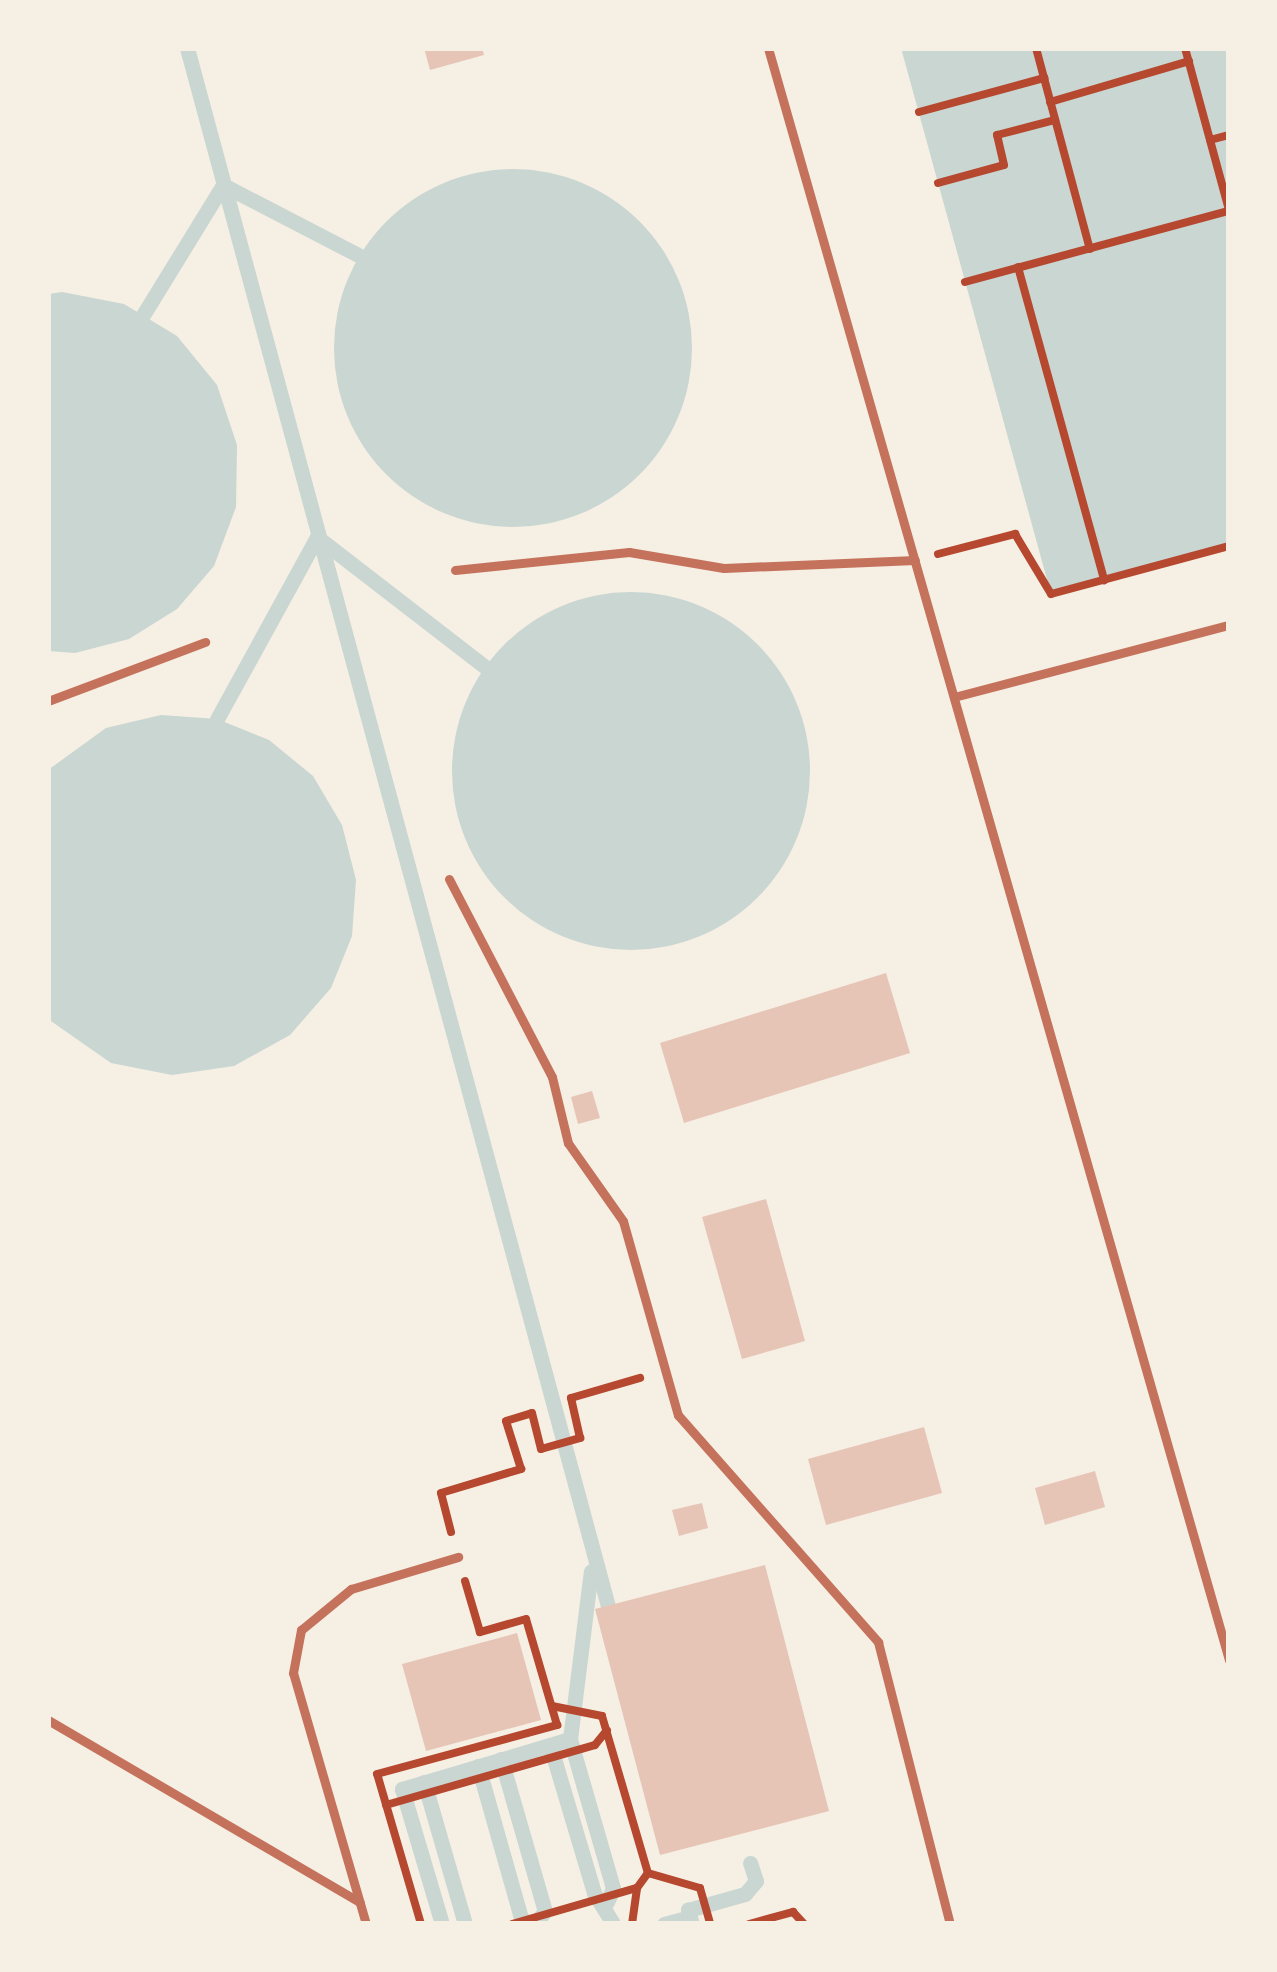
<!DOCTYPE html>
<style>
body{margin:0}
#map{position:relative;width:1277px;height:1972px;overflow:hidden;background:#f6efe4;font-family:"Nunito Sans",sans-serif}
div>[style]{position:absolute}
.water>*{inset:0;background:#c9d6d2}
.round{border-radius:50%}
.stream>*{height:15px;margin:-7.5px;padding:0 7.5px;transform-origin:7.5px;border-radius:7.5px;background:#c9d6d2}
.building>*{inset:0;background:#e6c5b7}
.path>*{height:8px;margin:-4px;padding:0 4px;transform-origin:4px;border-radius:4px;background:#b5482f}
.service>*{height:9px;margin:-4.5px;padding:0 4.5px;transform-origin:4.5px;border-radius:4.5px;background:#c5725c}
span{translate:-50% -50%;white-space:nowrap;text-align:center;line-height:1.15;-webkit-text-stroke:10px #f6efe4;paint-order:stroke}
.frame{position:absolute;inset:0;border:51px solid #f6efe4;pointer-events:none}
</style>
<div id="map">
<div class="water">
<div style="clip-path:polygon(901px 48px,1229px 48px,1229px 546px,1051px 594px)"></div>
<div class="round" style="left:334px;top:169px;width:358px;height:358px"></div>
<div style="clip-path:polygon(62px 292px,124px 304px,177px 336px,217px 385px,237px 445px,236px 507px,214px 566px,177px 609px,129px 639px,75px 653px,48px 651px,48px 294px)"></div>
<div class="round" style="left:452px;top:592px;width:358px;height:358px"></div>
<div style="clip-path:polygon(161px 715px,217px 719px,269px 740px,313px 776px,342px 825px,356px 880px,352px 936px,331px 988px,290px 1035px,234px 1066px,172px 1075px,111px 1063px,48px 1019px,48px 770px,106px 728px)"></div>
</div>
<div class="stream">
<div style="left:187px;top:48px;width:1614px;rotate:74.88deg"></div>
<div style="left:143px;top:315px;width:153px;rotate:-58.4deg"></div>
<div style="left:223px;top:185px;width:152px;rotate:27.4deg"></div>
<div style="left:217px;top:719px;width:208px;rotate:-61.2deg"></div>
<div style="left:317px;top:537px;width:212px;rotate:37.7deg"></div>
<div style="left:570px;top:1739px;width:155px;rotate:73.9deg"></div>
<div style="left:613px;top:1888px;width:15px;rotate:113deg"></div>
<div style="left:550px;top:1745px;width:154px;rotate:73.4deg"></div>
<div style="left:594px;top:1893px;width:36px;rotate:58deg"></div>
<div style="left:501px;top:1759px;width:158px;rotate:73.9deg"></div>
<div style="left:545px;top:1911px;width:16px;rotate:128deg"></div>
<div style="left:478px;top:1766px;width:158px;rotate:74.2deg"></div>
<div style="left:521px;top:1918px;width:11px;rotate:34deg"></div>
<div style="left:424px;top:1782px;width:148px;rotate:73.9deg"></div>
<div style="left:442px;top:1924px;width:141px;rotate:-106.5deg"></div>
<div style="left:402px;top:1789px;width:175px;rotate:-16.6deg"></div>
<div style="left:570px;top:1739px;width:169px;rotate:-82.9deg"></div>
<div style="left:664px;top:1924px;width:27px;rotate:-15deg"></div>
<div style="left:692px;top:1924px;width:15px;rotate:-106deg"></div>
<div style="left:688px;top:1910px;width:59px;rotate:-15.7deg"></div>
<div style="left:745px;top:1894px;width:17px;rotate:-50deg"></div>
<div style="left:756px;top:1881px;width:19px;rotate:-108deg"></div>
</div>
<div class="building">
<div style="clip-path:polygon(424px 48px,482px 48px,484px 55px,430px 70px)"></div>
<div style="clip-path:polygon(886px 973px,910px 1053px,684px 1123px,660px 1043px)"></div>
<div style="clip-path:polygon(592px 1091px,600px 1118px,578px 1124px,571px 1097px)"></div>
<div style="clip-path:polygon(766px 1199px,805px 1341px,742px 1359px,702px 1217px)"></div>
<div style="clip-path:polygon(924px 1427px,942px 1493px,826px 1525px,808px 1459px)"></div>
<div style="clip-path:polygon(1095px 1471px,1105px 1507px,1045px 1525px,1035px 1488px)"></div>
<div style="clip-path:polygon(702px 1503px,708px 1528px,679px 1536px,672px 1510px)"></div>
<div style="clip-path:polygon(765px 1565px,829px 1811px,660px 1855px,595px 1609px)"></div>
<div style="clip-path:polygon(517px 1633px,541px 1720px,426px 1751px,402px 1664px)"></div>
</div>
<div class="path">
<div style="left:1036px;top:48px;width:208px;rotate:75deg"></div>
<div style="left:1185px;top:48px;width:168px;rotate:74.8deg"></div>
<div style="left:1050px;top:102px;width:145px;rotate:-16.4deg"></div>
<div style="left:919px;top:112px;width:130px;rotate:-15.2deg"></div>
<div style="left:1210px;top:140px;width:20px;rotate:-15deg"></div>
<div style="left:938px;top:183px;width:68px;rotate:-15.3deg"></div>
<div style="left:1004px;top:165px;width:31px;rotate:-103deg"></div>
<div style="left:997px;top:135px;width:60px;rotate:-14.5deg"></div>
<div style="left:1018px;top:267px;width:325px;rotate:74.6deg"></div>
<div style="left:965px;top:282px;width:273px;rotate:-15.1deg"></div>
<div style="left:938px;top:554px;width:80px;rotate:-14.6deg"></div>
<div style="left:1015px;top:534px;width:70px;rotate:59deg"></div>
<div style="left:1051px;top:594px;width:184px;rotate:-15.1deg"></div>
<div style="left:451px;top:1532px;width:40px;rotate:-104.4deg"></div>
<div style="left:441px;top:1493px;width:84px;rotate:-16.7deg"></div>
<div style="left:521px;top:1469px;width:50px;rotate:-107.4deg"></div>
<div style="left:506px;top:1421px;width:27px;rotate:-17deg"></div>
<div style="left:532px;top:1413px;width:37px;rotate:76deg"></div>
<div style="left:541px;top:1449px;width:41px;rotate:-15.8deg"></div>
<div style="left:580px;top:1438px;width:41px;rotate:-102.7deg"></div>
<div style="left:571px;top:1398px;width:72px;rotate:-16.2deg"></div>
<div style="left:552px;top:1706px;width:51px;rotate:11.3deg"></div>
<div style="left:602px;top:1716px;width:164px;rotate:73.7deg"></div>
<div style="left:648px;top:1873px;width:54px;rotate:16.1deg"></div>
<div style="left:700px;top:1888px;width:37px;rotate:74deg"></div>
<div style="left:386px;top:1805px;width:217px;rotate:-16deg"></div>
<div style="left:595px;top:1745px;width:19px;rotate:-51deg"></div>
<div style="left:421px;top:1924px;width:156px;rotate:-106.3deg"></div>
<div style="left:377px;top:1774px;width:187px;rotate:-15.2deg"></div>
<div style="left:557px;top:1725px;width:110px;rotate:-106.3deg"></div>
<div style="left:526px;top:1619px;width:48px;rotate:164.2deg"></div>
<div style="left:480px;top:1632px;width:53px;rotate:-106.4deg"></div>
<div style="left:512px;top:1924px;width:130px;rotate:-16.1deg"></div>
<div style="left:637px;top:1888px;width:19px;rotate:-54deg"></div>
<div style="left:632px;top:1924px;width:36px;rotate:-82deg"></div>
<div style="left:749px;top:1924px;width:46px;rotate:-15.3deg"></div>
<div style="left:793px;top:1912px;width:16px;rotate:47deg"></div>
</div>
<div class="service">
<div style="left:768px;top:48px;width:1677px;rotate:74.04deg"></div>
<div style="left:455px;top:570px;width:175px;rotate:-5.9deg"></div>
<div style="left:629px;top:552px;width:96px;rotate:9.6deg"></div>
<div style="left:724px;top:568px;width:191px;rotate:-2.4deg"></div>
<div style="left:954px;top:697px;width:284px;rotate:-14.7deg"></div>
<div style="left:48px;top:701px;width:168px;rotate:-20.6deg"></div>
<div style="left:449px;top:879px;width:223px;rotate:62.5deg"></div>
<div style="left:552px;top:1077px;width:68px;rotate:76.4deg"></div>
<div style="left:568px;top:1143px;width:95px;rotate:54.8deg"></div>
<div style="left:623px;top:1221px;width:202px;rotate:74.2deg"></div>
<div style="left:678px;top:1415px;width:303px;rotate:48.6deg"></div>
<div style="left:878px;top:1642px;width:291px;rotate:75.7deg"></div>
<div style="left:48px;top:1720px;width:361px;rotate:30.3deg"></div>
<div style="left:366px;top:1924px;width:261px;rotate:-106.2deg"></div>
<div style="left:293px;top:1673px;width:44px;rotate:-79.5deg"></div>
<div style="left:301px;top:1630px;width:65px;rotate:-39.4deg"></div>
<div style="left:351px;top:1589px;width:112px;rotate:-16.7deg"></div>
</div>
<div class="frame"></div>
</div>
